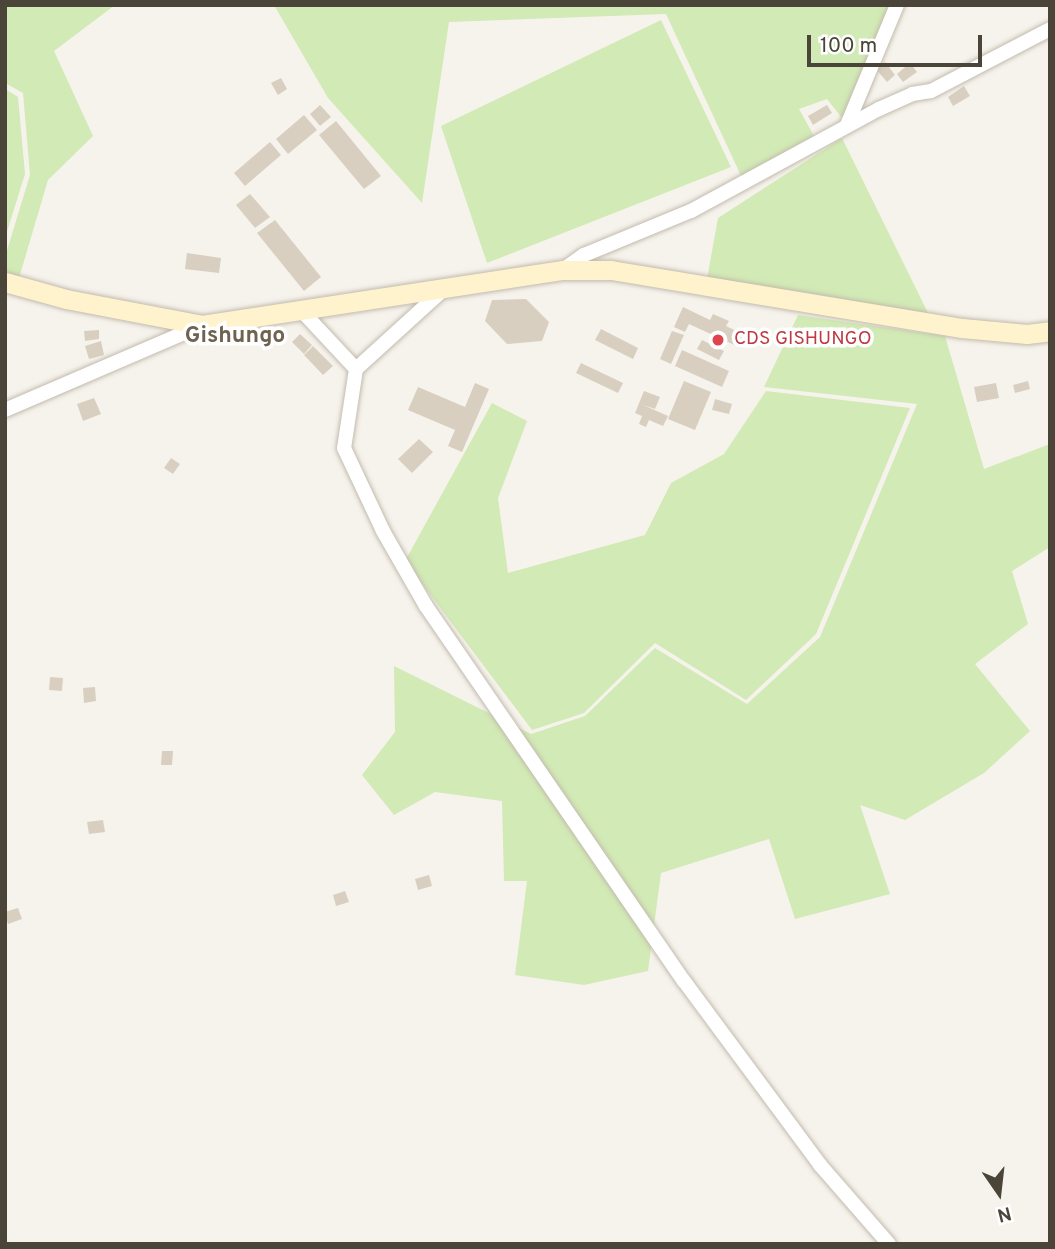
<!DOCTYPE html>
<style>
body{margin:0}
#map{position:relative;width:1055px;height:1249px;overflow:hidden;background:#f6f3ec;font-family:Overpass,sans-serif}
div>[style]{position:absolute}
.green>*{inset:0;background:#d2eab5}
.building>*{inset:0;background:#d8cfc1}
.roads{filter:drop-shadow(0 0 2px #c2bbae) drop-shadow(0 0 2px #c2bbae)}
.street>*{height:14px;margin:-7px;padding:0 7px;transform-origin:7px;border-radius:7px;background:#fff}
.secondary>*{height:19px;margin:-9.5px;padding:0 9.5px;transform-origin:9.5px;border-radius:9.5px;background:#fff3cd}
.dots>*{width:19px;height:19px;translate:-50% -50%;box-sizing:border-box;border:4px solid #fff;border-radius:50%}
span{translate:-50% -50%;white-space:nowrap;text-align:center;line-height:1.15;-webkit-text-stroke:7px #fff;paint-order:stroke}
.health-label{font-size:19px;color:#be3a42}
.left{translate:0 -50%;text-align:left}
.quarter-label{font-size:23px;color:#6e6250;font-weight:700}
.frame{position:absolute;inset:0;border:7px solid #4b4439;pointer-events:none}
.north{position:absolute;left:964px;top:1158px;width:70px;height:70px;-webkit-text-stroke:5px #fff;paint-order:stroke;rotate:166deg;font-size:19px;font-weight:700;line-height:28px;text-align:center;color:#4b4439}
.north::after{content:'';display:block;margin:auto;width:24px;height:32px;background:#4b4439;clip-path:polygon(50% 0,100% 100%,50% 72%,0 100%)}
.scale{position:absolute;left:807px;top:35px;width:175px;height:32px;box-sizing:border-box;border:4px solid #4b4439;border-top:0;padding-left:9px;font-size:21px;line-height:24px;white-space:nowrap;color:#4b4439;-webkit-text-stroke:5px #fff;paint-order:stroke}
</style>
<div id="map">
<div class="green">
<div style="clip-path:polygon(5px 5px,115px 5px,54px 51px,93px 136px,48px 180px,19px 278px,5px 272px,5px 257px,30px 175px,23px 93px,5px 83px)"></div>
<div style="clip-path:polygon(274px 5px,895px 5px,869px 76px,842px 118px,827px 99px,799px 109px,814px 136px,742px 178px,666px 14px,449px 22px,422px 203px,328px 98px)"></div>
<div style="clip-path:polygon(661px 20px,731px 167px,487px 263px,441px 126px)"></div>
<div style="clip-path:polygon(5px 89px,18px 97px,25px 174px,5px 238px)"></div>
<div style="clip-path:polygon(842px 138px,928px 313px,707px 279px,718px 218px)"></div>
<div style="clip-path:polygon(798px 315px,945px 336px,984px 469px,1050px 444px,1050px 547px,1012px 571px,1028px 624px,975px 664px,1030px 731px,984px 773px,905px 820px,860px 805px,890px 894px,795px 919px,769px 839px,661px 873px,648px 971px,584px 985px,515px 975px,527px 881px,504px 881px,502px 801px,435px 792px,394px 815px,362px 775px,395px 732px,394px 666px,531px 734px,585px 716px,655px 648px,747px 704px,820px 637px,917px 404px,764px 387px)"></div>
<div style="clip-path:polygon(766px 391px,910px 408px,816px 634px,746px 700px,655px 643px,584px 713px,532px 730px,405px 561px,492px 403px,527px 421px,498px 498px,508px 573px,645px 535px,671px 483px,724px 454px)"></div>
</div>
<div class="building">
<div style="clip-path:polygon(885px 62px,895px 75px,887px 82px,876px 69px)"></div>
<div style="clip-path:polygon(910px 63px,917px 72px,903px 82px,897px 74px)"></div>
<div style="clip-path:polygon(281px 78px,287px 89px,278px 95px,271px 83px)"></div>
<div style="clip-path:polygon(964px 86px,970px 96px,953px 106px,948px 97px)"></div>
<div style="clip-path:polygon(320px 105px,331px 117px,320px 126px,310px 114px)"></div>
<div style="clip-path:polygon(827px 105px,832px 113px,813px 125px,808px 116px)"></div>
<div style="clip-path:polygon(304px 115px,317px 130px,288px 154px,276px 139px)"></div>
<div style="clip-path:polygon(336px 121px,381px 176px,364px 189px,319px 135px)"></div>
<div style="clip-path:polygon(270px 142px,281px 155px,245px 186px,234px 173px)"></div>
<div style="clip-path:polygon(250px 194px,270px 217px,255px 228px,236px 205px)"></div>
<div style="clip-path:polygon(275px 220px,321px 277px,304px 291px,257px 233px)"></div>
<div style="clip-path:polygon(187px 253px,221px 258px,219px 273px,185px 269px)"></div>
<div style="clip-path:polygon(526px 299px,549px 322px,542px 341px,507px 344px,485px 321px,492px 300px)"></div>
<div style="clip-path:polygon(683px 307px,710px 320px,713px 314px,729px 321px,726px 326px,747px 336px,741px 348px,689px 324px,685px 332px,674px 327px)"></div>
<div style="clip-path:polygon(601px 329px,638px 348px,633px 359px,595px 340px)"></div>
<div style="clip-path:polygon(99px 330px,99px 339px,85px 341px,84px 331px)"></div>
<div style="clip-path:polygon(672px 331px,684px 335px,671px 364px,660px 359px)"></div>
<div style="clip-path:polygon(300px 334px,312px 345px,304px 354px,292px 342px)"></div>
<div style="clip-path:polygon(702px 340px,724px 351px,719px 360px,697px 349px)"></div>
<div style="clip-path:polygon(101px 341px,104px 355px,89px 359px,85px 346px)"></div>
<div style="clip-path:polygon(313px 346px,333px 366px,323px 375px,304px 355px)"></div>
<div style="clip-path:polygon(682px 350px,729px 371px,722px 387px,675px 366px)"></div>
<div style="clip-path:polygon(581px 363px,623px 383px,618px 393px,576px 373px)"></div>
<div style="clip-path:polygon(684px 381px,711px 392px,695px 430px,668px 419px)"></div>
<div style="clip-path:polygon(1028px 381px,1030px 389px,1015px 393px,1013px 385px)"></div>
<div style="clip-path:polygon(475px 383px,489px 389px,462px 452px,448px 446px,455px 430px,408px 410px,418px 387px,465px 407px)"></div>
<div style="clip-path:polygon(996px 383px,999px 398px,977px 402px,974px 387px)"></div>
<div style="clip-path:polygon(644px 391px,660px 397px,655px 409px,643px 405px,668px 416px,663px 426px,649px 420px,646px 427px,639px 424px,642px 416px,635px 413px)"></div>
<div style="clip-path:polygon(94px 398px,101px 414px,83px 421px,77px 404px)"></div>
<div style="clip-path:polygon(715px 399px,732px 404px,729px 414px,712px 410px)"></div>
<div style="clip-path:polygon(419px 439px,433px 452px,412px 473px,398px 459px)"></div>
<div style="clip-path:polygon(171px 458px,180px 464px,173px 474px,164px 468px)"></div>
<div style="clip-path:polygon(50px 677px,63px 678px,62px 691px,49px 690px)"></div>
<div style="clip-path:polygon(95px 687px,96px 701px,84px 703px,83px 688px)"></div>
<div style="clip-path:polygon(162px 751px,173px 751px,172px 765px,161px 765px)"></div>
<div style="clip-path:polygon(103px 820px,105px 832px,89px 834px,87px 822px)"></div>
<div style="clip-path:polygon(429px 875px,432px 886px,418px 890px,415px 879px)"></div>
<div style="clip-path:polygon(345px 891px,349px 902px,336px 906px,333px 895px)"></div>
<div style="clip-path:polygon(18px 908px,22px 919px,8px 924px,5px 912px)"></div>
</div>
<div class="roads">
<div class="street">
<div style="left:847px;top:125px;width:130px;rotate:-67.4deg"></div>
<div style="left:563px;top:270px;width:26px;rotate:-36deg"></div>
<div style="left:584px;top:255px;width:116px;rotate:-22.4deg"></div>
<div style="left:691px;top:211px;width:214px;rotate:-28.5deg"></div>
<div style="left:879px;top:109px;width:36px;rotate:-24deg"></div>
<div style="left:912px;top:94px;width:19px;rotate:-9deg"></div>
<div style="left:931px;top:91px;width:134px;rotate:-27.5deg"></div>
<div style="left:300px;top:309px;width:82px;rotate:47deg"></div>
<div style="left:356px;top:369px;width:80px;rotate:98.6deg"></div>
<div style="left:344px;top:448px;width:92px;rotate:64.8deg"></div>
<div style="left:383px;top:531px;width:86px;rotate:60.2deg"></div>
<div style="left:426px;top:606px;width:455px;rotate:55.5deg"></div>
<div style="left:684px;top:981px;width:229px;rotate:53.5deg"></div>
<div style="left:820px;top:1165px;width:105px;rotate:48.9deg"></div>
<div style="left:356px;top:369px;width:120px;rotate:-42.3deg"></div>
<div style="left:5px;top:410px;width:215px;rotate:-23.3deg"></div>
</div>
<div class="secondary">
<div style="left:5px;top:282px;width:63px;rotate:15.6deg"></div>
<div style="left:66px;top:299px;width:138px;rotate:10.8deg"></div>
<div style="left:202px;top:325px;width:365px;rotate:-8.7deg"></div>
<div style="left:563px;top:270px;width:48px"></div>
<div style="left:611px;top:270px;width:356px;rotate:9.4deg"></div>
<div style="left:962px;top:328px;width:65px;rotate:5.3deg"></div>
<div style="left:1027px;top:334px;width:23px;rotate:-7deg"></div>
</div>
</div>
<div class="dots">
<div style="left:718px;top:340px;background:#e0444e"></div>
</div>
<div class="health-label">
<span class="left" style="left:734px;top:340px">CDS GISHUNGO</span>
</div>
<div class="quarter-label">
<span style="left:235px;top:337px">Gishungo</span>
</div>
<div class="frame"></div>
<div class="north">N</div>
<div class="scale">100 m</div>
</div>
